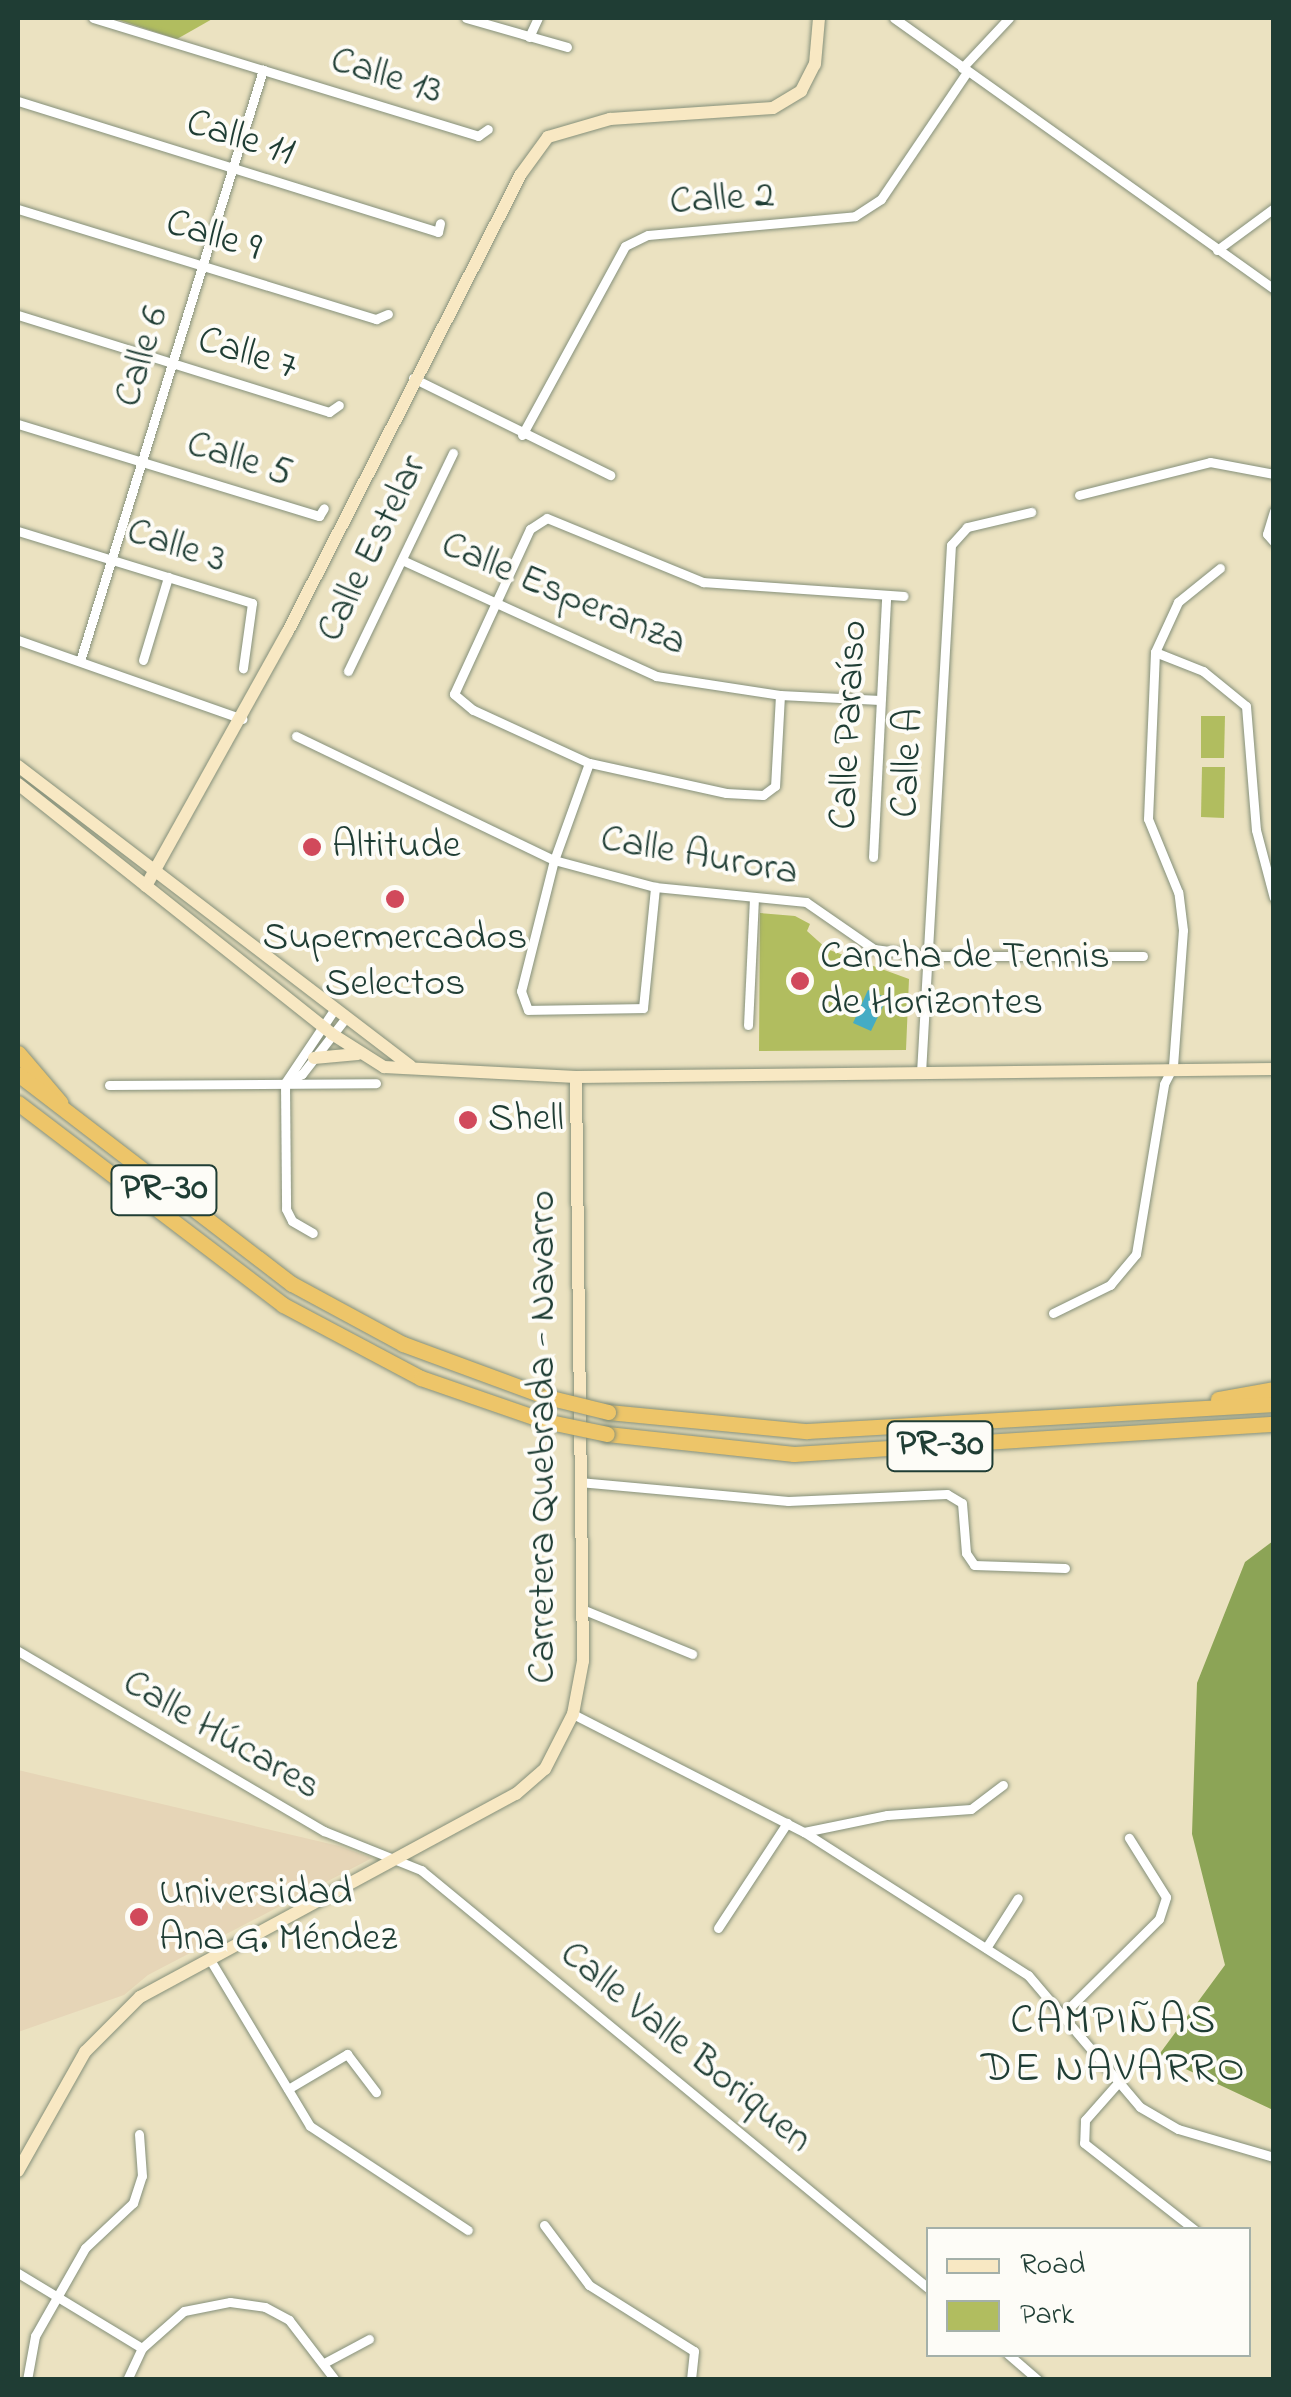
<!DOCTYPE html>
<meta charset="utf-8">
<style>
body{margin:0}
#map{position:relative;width:1291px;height:2397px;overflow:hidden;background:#ebe2c1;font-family:"Indie Flower",sans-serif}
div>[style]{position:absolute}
.built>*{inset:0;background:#e6d5b7}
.green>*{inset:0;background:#b1bd5f}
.forest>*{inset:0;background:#8ca456}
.water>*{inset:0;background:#44acc4}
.roads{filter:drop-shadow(0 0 2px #85907a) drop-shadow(0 0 2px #85907a)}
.street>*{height:9px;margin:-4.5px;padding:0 4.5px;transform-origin:4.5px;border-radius:4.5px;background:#fff}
.secondary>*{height:12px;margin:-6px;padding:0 6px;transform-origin:6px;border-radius:6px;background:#f8e8c3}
.highway>*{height:15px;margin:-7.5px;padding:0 7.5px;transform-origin:7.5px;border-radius:7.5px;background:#edc569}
.bridges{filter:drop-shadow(0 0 2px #85907a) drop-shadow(0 0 2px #85907a)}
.highway-bridge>*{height:15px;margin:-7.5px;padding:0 7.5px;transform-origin:7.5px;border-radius:7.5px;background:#edc569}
.dots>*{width:28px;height:28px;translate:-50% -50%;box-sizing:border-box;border:5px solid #fdfcf7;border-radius:50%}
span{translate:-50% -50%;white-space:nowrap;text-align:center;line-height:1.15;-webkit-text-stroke:8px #fdfcf7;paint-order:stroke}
.shield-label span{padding:2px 8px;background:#fdfcf7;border:2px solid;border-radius:8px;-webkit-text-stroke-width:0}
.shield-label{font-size:38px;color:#1f3d34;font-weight:700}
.street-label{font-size:40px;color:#1f3d34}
.poi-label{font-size:40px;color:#1f3d34}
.left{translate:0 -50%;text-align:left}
.neighbourhood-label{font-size:42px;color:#1f3d34;letter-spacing:2.5px}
.frame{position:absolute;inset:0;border:20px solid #1f3d34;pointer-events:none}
.legend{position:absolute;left:926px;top:2227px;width:325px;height:130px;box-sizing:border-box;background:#fdfcf7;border:2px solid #a4b0a9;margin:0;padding:12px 18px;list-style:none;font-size:30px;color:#1f3d34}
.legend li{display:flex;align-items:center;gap:20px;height:50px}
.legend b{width:50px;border:2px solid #a4b0a9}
</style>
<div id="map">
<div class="built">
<div style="clip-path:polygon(18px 1770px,339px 1846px,372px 1858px,148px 1975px,124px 1995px,18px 2032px)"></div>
</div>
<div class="green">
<div style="clip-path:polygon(113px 18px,214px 18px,177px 39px)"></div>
<div style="clip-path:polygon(1201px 716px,1225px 716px,1224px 758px,1201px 758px)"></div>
<div style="clip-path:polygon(1202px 767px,1225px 767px,1224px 818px,1201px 817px)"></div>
<div style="clip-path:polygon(760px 913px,795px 916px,810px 924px,807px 931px,827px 949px,909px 979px,906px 1050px,759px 1051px)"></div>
</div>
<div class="forest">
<div style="clip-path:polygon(1273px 1541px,1273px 2110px,1158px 2056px,1225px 1965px,1192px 1834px,1197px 1683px,1245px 1562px)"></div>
</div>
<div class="water">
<div style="clip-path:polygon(868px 990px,887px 998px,871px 1031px,853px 1023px)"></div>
</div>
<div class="roads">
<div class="street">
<div style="left:93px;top:18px;width:403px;rotate:17deg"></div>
<div style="left:478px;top:136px;width:12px;rotate:-35deg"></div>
<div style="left:466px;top:18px;width:105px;rotate:16deg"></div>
<div style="left:894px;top:18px;width:467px;rotate:35.5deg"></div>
<div style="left:529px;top:37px;width:21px;rotate:-65deg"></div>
<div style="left:962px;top:68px;width:69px;rotate:-46.8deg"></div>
<div style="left:18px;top:101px;width:440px;rotate:17.3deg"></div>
<div style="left:438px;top:232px;width:9px;rotate:-77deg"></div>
<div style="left:18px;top:209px;width:375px;rotate:17.1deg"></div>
<div style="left:376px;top:319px;width:13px;rotate:-23deg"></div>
<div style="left:1217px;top:250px;width:71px;rotate:-36.4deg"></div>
<div style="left:18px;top:315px;width:326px;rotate:17.3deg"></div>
<div style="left:329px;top:412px;width:12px;rotate:-35deg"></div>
<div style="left:413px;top:378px;width:220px;rotate:26.2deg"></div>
<div style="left:18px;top:424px;width:315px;rotate:17deg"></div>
<div style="left:319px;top:516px;width:9px;rotate:-58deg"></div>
<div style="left:522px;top:435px;width:215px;rotate:-61.4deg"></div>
<div style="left:625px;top:246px;width:25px;rotate:-26deg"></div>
<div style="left:648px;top:235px;width:208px;rotate:-5.2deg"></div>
<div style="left:855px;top:216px;width:31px;rotate:-33deg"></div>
<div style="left:881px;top:199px;width:153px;rotate:-55.9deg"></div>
<div style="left:1079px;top:495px;width:135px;rotate:-14.1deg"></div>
<div style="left:1210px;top:462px;width:65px;rotate:10.6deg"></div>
<div style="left:1274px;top:511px;width:24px;rotate:107deg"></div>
<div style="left:1267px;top:534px;width:11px;rotate:49deg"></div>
<div style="left:18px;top:531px;width:245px;rotate:17.1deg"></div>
<div style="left:252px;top:603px;width:66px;rotate:97.9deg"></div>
<div style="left:402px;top:560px;width:279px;rotate:24.5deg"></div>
<div style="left:656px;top:676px;width:125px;rotate:8.7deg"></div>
<div style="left:780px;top:695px;width:100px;rotate:2.9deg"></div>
<div style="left:18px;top:640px;width:238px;rotate:19.4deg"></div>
<div style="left:1155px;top:652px;width:52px;rotate:21.6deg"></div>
<div style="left:1203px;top:671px;width:55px;rotate:39.1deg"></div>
<div style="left:1246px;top:706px;width:124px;rotate:85.4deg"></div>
<div style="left:1256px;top:830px;width:70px;rotate:75.2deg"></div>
<div style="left:143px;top:660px;width:87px;rotate:-73.2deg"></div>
<div style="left:80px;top:661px;width:619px;rotate:-72.8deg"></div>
<div style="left:348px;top:671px;width:242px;rotate:-64.3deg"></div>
<div style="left:780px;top:695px;width:91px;rotate:93.1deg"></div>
<div style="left:775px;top:786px;width:15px;rotate:143deg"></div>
<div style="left:763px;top:795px;width:37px;rotate:-177deg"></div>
<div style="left:726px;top:793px;width:140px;rotate:-167.6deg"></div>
<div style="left:589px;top:763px;width:128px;rotate:-155.4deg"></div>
<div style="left:473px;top:710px;width:25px;rotate:-140deg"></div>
<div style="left:454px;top:694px;width:182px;rotate:-65.3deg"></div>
<div style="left:530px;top:529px;width:20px;rotate:-33deg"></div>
<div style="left:547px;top:518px;width:169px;rotate:22.3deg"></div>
<div style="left:703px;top:582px;width:201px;rotate:4deg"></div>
<div style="left:296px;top:736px;width:286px;rotate:25.7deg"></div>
<div style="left:554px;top:860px;width:105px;rotate:15deg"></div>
<div style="left:655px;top:887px;width:152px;rotate:5.7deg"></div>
<div style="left:806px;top:902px;width:83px;rotate:34.7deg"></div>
<div style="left:874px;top:949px;width:53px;rotate:7.5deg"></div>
<div style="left:927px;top:956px;width:216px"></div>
<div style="left:589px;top:763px;width:103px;rotate:109.8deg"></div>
<div style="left:554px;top:860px;width:135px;rotate:104.1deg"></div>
<div style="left:521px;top:991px;width:20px;rotate:70deg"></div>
<div style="left:528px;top:1010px;width:115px;rotate:-1deg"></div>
<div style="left:643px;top:1008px;width:122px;rotate:-84.3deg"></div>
<div style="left:873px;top:857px;width:260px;rotate:-87.1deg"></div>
<div style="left:334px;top:1010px;width:88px;rotate:123.9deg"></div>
<div style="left:285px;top:1083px;width:19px;rotate:-28deg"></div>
<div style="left:302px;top:1074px;width:70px;rotate:-52deg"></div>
<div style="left:748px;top:1025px;width:127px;rotate:-87.3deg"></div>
<div style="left:921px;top:1073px;width:529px;rotate:-86.75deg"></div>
<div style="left:951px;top:545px;width:24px;rotate:-48deg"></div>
<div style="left:967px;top:527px;width:66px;rotate:-13.2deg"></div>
<div style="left:285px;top:1083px;width:126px;rotate:89.5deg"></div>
<div style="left:286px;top:1209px;width:13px;rotate:63deg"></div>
<div style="left:292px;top:1221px;width:24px;rotate:30deg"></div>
<div style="left:109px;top:1085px;width:267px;rotate:-0.4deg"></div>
<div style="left:1053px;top:1313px;width:64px;rotate:-26.2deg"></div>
<div style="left:1110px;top:1285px;width:40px;rotate:-50deg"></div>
<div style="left:1136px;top:1254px;width:172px;rotate:-80.6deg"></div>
<div style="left:1164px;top:1084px;width:20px;rotate:-63deg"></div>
<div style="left:1173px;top:1066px;width:136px;rotate:-85.8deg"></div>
<div style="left:1183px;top:930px;width:38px;rotate:-97deg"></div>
<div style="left:1178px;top:892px;width:79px;rotate:-112.3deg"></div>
<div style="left:1148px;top:819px;width:167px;rotate:-87.6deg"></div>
<div style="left:1155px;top:652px;width:55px;rotate:-65.3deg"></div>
<div style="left:1178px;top:602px;width:54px;rotate:-39deg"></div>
<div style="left:579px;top:1482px;width:210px;rotate:5.2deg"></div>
<div style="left:788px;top:1501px;width:159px;rotate:-2.5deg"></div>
<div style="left:947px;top:1494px;width:17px;rotate:31deg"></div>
<div style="left:962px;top:1503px;width:50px;rotate:85.4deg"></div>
<div style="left:966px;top:1553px;width:14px;rotate:56deg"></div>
<div style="left:974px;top:1565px;width:91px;rotate:1.9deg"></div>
<div style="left:582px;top:1609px;width:119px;rotate:22.2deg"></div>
<div style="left:18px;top:1651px;width:355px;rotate:30.5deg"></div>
<div style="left:324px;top:1831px;width:105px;rotate:21.9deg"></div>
<div style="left:421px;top:1870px;width:657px;rotate:39.5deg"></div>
<div style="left:573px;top:1714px;width:259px;rotate:27.1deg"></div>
<div style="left:804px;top:1832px;width:266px;rotate:32.6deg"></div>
<div style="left:1028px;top:1975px;width:173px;rotate:49.7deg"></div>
<div style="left:1140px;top:2107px;width:44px;rotate:30.1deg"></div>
<div style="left:1178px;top:2129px;width:100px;rotate:16.3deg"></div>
<div style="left:804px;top:1832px;width:85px;rotate:-11.6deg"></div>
<div style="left:887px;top:1815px;width:84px;rotate:-4.1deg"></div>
<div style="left:971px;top:1809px;width:40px;rotate:-37deg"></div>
<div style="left:718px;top:1928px;width:126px;rotate:-56.7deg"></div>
<div style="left:986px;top:1948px;width:59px;rotate:-57.4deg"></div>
<div style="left:209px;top:1958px;width:196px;rotate:59deg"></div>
<div style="left:310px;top:2126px;width:189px;rotate:33.4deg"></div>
<div style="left:1063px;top:2014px;width:135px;rotate:-44.7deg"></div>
<div style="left:1159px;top:1919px;width:23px;rotate:-72deg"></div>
<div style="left:1166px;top:1897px;width:70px;rotate:-122.1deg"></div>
<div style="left:1116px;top:2085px;width:47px;rotate:131.5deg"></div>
<div style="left:1085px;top:2120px;width:23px;rotate:92deg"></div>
<div style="left:1084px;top:2143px;width:141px;rotate:38.1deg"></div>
<div style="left:288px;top:2089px;width:69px;rotate:-30.7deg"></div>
<div style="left:347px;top:2054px;width:48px;rotate:52.7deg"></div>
<div style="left:544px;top:2225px;width:75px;rotate:53.1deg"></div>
<div style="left:589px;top:2285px;width:124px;rotate:32.2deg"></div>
<div style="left:694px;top:2351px;width:29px;rotate:96deg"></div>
<div style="left:18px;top:2273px;width:145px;rotate:31.2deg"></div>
<div style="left:1008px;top:2354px;width:40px;rotate:41deg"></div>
<div style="left:324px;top:2363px;width:51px;rotate:-28.1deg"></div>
<div style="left:27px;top:2380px;width:45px;rotate:-79.7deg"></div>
<div style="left:35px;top:2336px;width:101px;rotate:-60.4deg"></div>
<div style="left:85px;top:2248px;width:66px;rotate:-43.2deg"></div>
<div style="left:133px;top:2203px;width:28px;rotate:-72deg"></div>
<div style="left:142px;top:2176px;width:42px;rotate:-94.1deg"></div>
<div style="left:127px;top:2380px;width:35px;rotate:-65deg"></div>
<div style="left:142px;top:2348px;width:56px;rotate:-41.4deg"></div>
<div style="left:184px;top:2311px;width:47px;rotate:-11.1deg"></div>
<div style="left:230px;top:2302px;width:35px;rotate:8deg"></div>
<div style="left:265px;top:2307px;width:27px;rotate:28deg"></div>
<div style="left:289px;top:2320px;width:76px;rotate:52.5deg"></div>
</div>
<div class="secondary">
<div style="left:18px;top:766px;width:494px;rotate:37.4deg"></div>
<div style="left:18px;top:784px;width:401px;rotate:38.5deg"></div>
<div style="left:332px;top:1034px;width:62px;rotate:32.4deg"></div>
<div style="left:384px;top:1067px;width:192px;rotate:3deg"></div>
<div style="left:576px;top:1077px;width:698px;rotate:-0.66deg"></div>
<div style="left:146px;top:886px;width:290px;rotate:-60.9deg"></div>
<div style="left:287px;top:633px;width:515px;rotate:-62.99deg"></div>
<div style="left:521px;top:174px;width:46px;rotate:-53.9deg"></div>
<div style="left:548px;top:137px;width:65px;rotate:-16.2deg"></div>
<div style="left:610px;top:119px;width:163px;rotate:-3.9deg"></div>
<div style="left:773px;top:108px;width:33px;rotate:-31deg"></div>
<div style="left:801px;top:91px;width:30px;rotate:-63deg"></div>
<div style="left:815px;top:64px;width:46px;rotate:-85deg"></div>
<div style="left:314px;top:1058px;width:44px;rotate:-5.2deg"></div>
<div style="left:18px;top:2171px;width:137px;rotate:-60.6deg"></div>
<div style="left:85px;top:2052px;width:78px;rotate:-45deg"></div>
<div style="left:140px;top:1997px;width:427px;rotate:-28.4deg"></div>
<div style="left:516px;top:1794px;width:38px;rotate:-41deg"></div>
<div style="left:545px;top:1769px;width:62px;rotate:-63deg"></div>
<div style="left:573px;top:1714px;width:54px;rotate:-79.3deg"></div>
<div style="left:583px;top:1661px;width:584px;rotate:-90.69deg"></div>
</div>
<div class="highway">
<div style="left:18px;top:1053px;width:65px;rotate:49.4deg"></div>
<div style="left:18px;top:1074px;width:345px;rotate:37.5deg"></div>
<div style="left:292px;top:1284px;width:126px;rotate:28.4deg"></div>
<div style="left:403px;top:1344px;width:153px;rotate:20.2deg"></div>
<div style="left:18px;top:1103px;width:333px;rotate:37.3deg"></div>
<div style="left:283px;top:1305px;width:156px;rotate:27.9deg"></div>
<div style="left:421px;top:1378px;width:131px;rotate:19.1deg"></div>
<div style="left:1218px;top:1399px;width:57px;rotate:-10.1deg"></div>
<div style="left:608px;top:1412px;width:200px;rotate:5.5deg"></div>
<div style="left:807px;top:1431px;width:468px;rotate:-3.3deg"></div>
<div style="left:607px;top:1434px;width:188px;rotate:6.1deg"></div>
<div style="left:794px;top:1454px;width:481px;rotate:-3.6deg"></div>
</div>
</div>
<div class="bridges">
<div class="highway-bridge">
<div style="left:547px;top:1397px;width:63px;rotate:13.8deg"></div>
<div style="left:545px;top:1421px;width:63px;rotate:11.8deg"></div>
</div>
</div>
<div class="dots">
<div style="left:312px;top:847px;background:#d1495b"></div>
<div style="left:395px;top:899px;background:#d1495b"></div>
<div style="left:800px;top:981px;background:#d1495b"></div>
<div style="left:468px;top:1120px;background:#d1495b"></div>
<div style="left:139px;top:1917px;background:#d1495b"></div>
</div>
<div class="shield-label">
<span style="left:164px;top:1190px">PR-30</span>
<span style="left:940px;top:1446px">PR-30</span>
</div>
<div class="street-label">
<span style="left:386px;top:77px;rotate:17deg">Calle 13</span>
<span style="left:240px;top:139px;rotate:17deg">Calle 11</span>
<span style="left:722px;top:200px;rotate:-4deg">Calle 2</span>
<span style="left:213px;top:237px;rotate:17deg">Calle 9</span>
<span style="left:247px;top:355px;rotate:17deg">Calle 7</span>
<span style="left:143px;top:357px;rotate:-73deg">Calle 6</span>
<span style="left:239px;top:460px;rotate:17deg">Calle 5</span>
<span style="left:176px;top:547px;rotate:18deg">Calle 3</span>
<span style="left:373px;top:549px;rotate:-64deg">Calle Estelar</span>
<span style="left:563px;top:595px;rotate:23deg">Calle Esperanza</span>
<span style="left:850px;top:725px;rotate:-87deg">Calle Paraíso</span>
<span style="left:909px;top:763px;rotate:-87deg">Calle A</span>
<span style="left:699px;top:857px;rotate:10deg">Calle Aurora</span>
<span style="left:544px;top:1437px;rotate:-90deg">Carretera Quebrada - Navarro</span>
<span style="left:221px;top:1736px;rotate:30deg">Calle Húcares</span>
<span style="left:685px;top:2048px;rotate:39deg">Calle Valle Boriquen</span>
</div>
<div class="poi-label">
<span class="left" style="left:332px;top:847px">Altitude</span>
<span style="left:395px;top:962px">Supermercados<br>Selectos</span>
<span class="left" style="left:820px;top:981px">Cancha de Tennis<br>de Horizontes</span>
<span class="left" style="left:488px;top:1120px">Shell</span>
<span class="left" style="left:159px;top:1917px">Universidad<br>Ana G. Méndez</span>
</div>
<div class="neighbourhood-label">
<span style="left:1114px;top:2046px">CAMPIÑAS<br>DE NAVARRO</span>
</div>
<div class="frame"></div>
<ul class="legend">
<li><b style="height:12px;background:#f8e8c3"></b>Road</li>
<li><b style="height:28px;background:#b1bd5f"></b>Park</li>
</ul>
</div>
